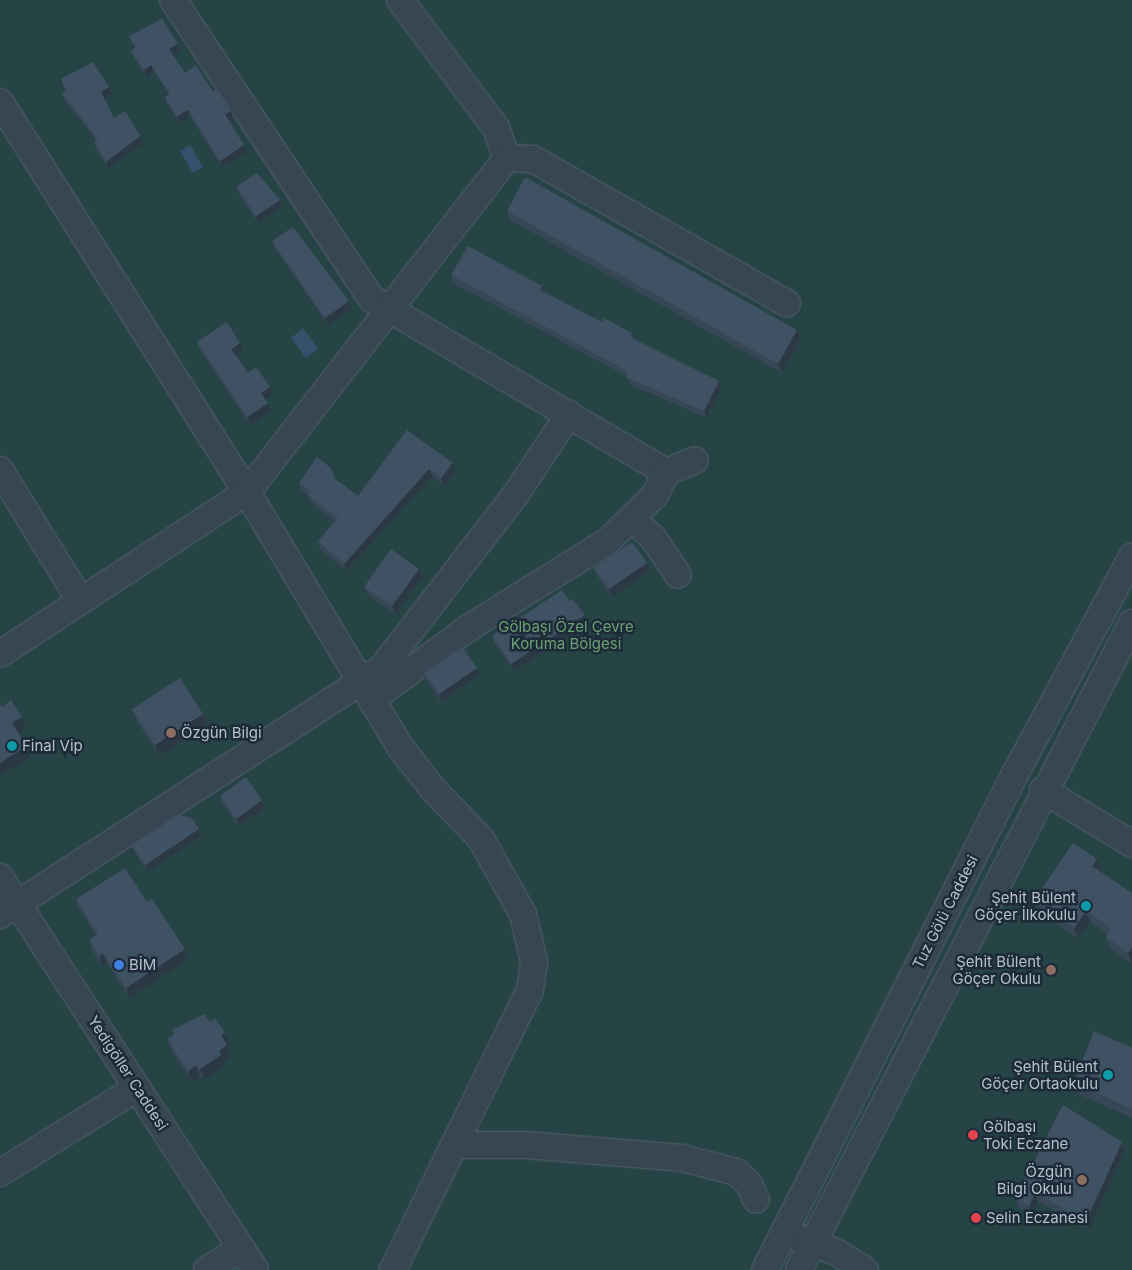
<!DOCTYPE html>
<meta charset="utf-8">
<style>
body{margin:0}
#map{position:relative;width:1132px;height:1270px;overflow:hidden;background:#243344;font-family:Inter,sans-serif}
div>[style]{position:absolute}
.green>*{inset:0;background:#264345}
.water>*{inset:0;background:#36506c}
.roads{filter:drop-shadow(0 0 1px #566370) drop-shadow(0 0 1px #566370)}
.minor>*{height:26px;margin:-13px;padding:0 13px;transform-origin:13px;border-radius:13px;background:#384553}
.wall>*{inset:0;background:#364755}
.shaded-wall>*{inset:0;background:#2c3945}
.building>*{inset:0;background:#3f5263}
.dots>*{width:14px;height:14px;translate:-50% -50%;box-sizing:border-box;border:2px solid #1d2a38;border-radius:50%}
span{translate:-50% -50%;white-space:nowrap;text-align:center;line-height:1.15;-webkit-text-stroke:5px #1d2a38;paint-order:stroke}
.park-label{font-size:15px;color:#6aa073}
.poi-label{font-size:15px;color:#b5c0cd}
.left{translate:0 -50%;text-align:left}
.right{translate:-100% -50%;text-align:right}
.street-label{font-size:15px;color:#b5c0cd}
</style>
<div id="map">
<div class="green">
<div style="clip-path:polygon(0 0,1132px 0,1132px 1270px,0 1270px)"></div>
</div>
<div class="water">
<div style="clip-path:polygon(190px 145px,203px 167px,193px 173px,180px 151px)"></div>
<div style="clip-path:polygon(303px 328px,318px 349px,306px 358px,291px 338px)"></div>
</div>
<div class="roads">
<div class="minor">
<div style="left:173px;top:0;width:359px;rotate:56.4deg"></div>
<div style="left:372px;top:299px;width:341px;rotate:30.5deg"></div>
<div style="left:666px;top:472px;width:31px;rotate:-22deg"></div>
<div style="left:400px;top:0;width:160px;rotate:53.1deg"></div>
<div style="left:496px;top:128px;width:32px;rotate:70deg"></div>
<div style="left:0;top:102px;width:462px;rotate:57.7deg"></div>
<div style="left:247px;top:492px;width:299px;rotate:59deg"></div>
<div style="left:401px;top:748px;width:51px;rotate:52.2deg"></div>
<div style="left:432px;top:788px;width:71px;rotate:46.1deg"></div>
<div style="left:481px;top:839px;width:86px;rotate:60.8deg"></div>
<div style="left:523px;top:914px;width:49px;rotate:77.1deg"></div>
<div style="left:534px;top:962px;width:28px;rotate:98deg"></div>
<div style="left:530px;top:990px;width:312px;rotate:116.1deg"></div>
<div style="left:0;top:470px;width:153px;rotate:58.4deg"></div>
<div style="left:632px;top:518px;width:30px;rotate:44deg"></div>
<div style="left:654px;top:539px;width:43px;rotate:56.3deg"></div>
<div style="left:0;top:654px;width:295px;rotate:-33.3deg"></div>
<div style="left:247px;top:492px;width:423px;rotate:-52.1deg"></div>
<div style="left:507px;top:158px;width:26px;rotate:2deg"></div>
<div style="left:533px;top:159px;width:292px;rotate:29.6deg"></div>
<div style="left:371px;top:700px;width:123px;rotate:-36.4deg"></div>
<div style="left:470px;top:627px;width:163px;rotate:-31.9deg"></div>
<div style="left:608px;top:541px;width:66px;rotate:-44.4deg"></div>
<div style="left:655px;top:495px;width:25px;rotate:-64deg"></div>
<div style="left:1043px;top:790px;width:104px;rotate:31.2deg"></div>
<div style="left:0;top:877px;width:468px;rotate:57deg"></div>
<div style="left:0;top:915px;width:455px;rotate:-32.9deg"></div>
<div style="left:382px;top:668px;width:220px;rotate:-52.4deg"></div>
<div style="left:516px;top:494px;width:96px;rotate:-56.5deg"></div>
<div style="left:457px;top:1145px;width:68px"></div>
<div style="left:525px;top:1145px;width:158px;rotate:4.7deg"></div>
<div style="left:682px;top:1158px;width:56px;rotate:14.5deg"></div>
<div style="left:736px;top:1172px;width:18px;rotate:43deg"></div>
<div style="left:749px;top:1184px;width:17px;rotate:66deg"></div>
<div style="left:0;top:1173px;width:161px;rotate:-31.8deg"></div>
<div style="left:796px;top:1237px;width:43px;rotate:20.6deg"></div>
<div style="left:836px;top:1252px;width:34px;rotate:32deg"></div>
<div style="left:207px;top:1270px;width:40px;rotate:-32.9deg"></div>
<div style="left:765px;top:1270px;width:555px;rotate:-63.25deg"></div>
<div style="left:1015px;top:774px;width:247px;rotate:-61.7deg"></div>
<div style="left:799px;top:1270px;width:728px;rotate:-62.77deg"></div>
</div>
</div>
<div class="wall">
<div style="clip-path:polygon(129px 36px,178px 44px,180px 51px,173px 55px,185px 73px,213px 92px,231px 111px,233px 118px,229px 120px,247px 152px,222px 167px,190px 116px,180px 123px,167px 104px,165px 97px,169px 94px,154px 72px,146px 77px,134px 57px,131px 51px,135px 48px,132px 43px)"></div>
<div style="clip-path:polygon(61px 79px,112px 94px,104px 99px,114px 118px,143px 143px,108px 169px,96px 150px,94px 142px,96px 140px,65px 101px,62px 93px,66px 91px,63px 87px)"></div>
<div style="clip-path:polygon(236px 187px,280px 200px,282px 207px,258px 223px,239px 194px)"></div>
<div style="clip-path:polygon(507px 211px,797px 330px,800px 339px,782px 373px,510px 220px)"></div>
<div style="clip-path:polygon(272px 241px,352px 309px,328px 325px,275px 248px)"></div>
<div style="clip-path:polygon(451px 275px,542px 286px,545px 293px,602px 322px,632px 333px,634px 339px,721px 389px,706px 418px,629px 384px,626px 376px,453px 283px)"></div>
<div style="clip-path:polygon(197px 342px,240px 343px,243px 350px,236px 355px,248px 373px,272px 395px,265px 400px,268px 403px,270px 411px,250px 425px,200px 350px)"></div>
<div style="clip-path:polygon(407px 430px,455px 471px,444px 486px,432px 476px,346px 571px,320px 549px,318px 541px,335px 521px,311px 503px,309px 495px,301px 490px,299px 483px,331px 468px,335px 479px,358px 496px)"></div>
<div style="clip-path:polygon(647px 563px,650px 570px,612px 597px,597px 576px,594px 568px)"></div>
<div style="clip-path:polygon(422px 577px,395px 614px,367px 594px,364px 587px)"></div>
<div style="clip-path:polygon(570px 601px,585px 615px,587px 623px,514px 671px,495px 644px,492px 636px)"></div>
<div style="clip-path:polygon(477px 668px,479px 675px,441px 702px,427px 681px,424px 673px)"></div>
<div style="clip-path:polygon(132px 709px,203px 714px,207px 725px,159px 756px,136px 720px)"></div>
<div style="clip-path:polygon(220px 796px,262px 800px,265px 808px,238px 826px,222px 803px)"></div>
<div style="clip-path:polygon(202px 836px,147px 872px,135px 853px,132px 846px)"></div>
<div style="clip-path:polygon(1097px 859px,1101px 870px,1100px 871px,1132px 893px,1132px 964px,1110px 948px,1106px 937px,1108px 934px,1090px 922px,1078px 939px,1038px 911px,1034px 900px)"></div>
<div style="clip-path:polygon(76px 899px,147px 902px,185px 949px,188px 959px,129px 998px,107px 963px,102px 966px,92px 950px,89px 940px,96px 935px,79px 909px)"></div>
<div style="clip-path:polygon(210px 1022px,229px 1044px,227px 1045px,231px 1056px,224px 1061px,225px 1066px,204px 1080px,200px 1076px,192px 1082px,171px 1050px,167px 1039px,174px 1035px,172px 1030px)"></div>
<div style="clip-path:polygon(1132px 1048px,1132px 1118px,1078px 1094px,1074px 1082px)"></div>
<div style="clip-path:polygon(1122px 1142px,1125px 1150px,1089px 1229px,1038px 1202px,1032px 1215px,1018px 1207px,1015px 1198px)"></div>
</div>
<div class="shaded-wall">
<div style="clip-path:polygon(178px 44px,180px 51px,172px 56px,169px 49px)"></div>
<div style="clip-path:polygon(151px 65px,154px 72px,146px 77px,144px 70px)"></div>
<div style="clip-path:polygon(109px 87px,112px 94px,103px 100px,101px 92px)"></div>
<div style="clip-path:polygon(188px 110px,190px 116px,180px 123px,177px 116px)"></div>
<div style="clip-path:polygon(231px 111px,233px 118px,228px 121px,225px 114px)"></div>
<div style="clip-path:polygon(140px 136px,143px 143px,108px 169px,106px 162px)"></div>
<div style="clip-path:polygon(244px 145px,247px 152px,222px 167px,220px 161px)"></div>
<div style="clip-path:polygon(280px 200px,282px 207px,258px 223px,256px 216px)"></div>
<div style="clip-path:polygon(542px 286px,545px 293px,540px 290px)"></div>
<div style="clip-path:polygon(349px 301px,352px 309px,328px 325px,325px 318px)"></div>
<div style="clip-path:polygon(797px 330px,800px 339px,782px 373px,778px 364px)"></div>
<div style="clip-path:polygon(240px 343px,243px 350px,234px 356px,231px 349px)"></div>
<div style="clip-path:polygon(719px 381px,721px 389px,706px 418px,704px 411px)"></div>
<div style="clip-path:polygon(270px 387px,272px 395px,263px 401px,261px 393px)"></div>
<div style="clip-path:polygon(268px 403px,270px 411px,250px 425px,247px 417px)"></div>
<div style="clip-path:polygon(453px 463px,455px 471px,444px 486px,441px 478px)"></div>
<div style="clip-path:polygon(429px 469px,432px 476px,346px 571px,344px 564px)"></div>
<div style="clip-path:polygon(647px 563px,650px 570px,612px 597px,609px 589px)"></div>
<div style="clip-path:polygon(419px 569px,422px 577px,395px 614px,392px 606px)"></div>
<div style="clip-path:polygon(585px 615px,587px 623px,514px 671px,511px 664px)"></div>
<div style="clip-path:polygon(477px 668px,479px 675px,441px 702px,439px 694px)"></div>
<div style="clip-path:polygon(203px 714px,207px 725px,159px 756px,155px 745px)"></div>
<div style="clip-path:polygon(22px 717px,26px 728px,16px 734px,12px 723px)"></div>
<div style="clip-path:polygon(27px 746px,31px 757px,0 776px,0 763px)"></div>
<div style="clip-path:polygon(262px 800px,265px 808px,238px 826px,236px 819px)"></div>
<div style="clip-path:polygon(199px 829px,202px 836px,147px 872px,145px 865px)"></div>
<div style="clip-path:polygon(1097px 859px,1101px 870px,1096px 877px,1092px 866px)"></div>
<div style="clip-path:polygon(1086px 911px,1090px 922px,1078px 939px,1074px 928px)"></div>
<div style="clip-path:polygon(1132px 947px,1132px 964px,1128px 953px)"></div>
<div style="clip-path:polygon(185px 949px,188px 959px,129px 998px,126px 988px)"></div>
<div style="clip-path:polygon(103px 953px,107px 963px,102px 966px,99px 956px)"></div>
<div style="clip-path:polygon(225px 1033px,229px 1044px,225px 1046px,221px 1035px)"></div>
<div style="clip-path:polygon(227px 1045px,231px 1056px,224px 1061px,225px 1066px,204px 1080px,200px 1069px,219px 1051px)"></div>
<div style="clip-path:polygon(196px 1065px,200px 1076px,192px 1082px,188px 1071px)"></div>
<div style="clip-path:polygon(1122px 1142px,1125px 1150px,1089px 1229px,1086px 1221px)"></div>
<div style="clip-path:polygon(1035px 1193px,1038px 1202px,1032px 1215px,1029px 1206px)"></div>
</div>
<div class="building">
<div style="clip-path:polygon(162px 19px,178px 44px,169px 49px,185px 73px,196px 65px,213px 92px,216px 89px,231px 111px,225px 114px,244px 145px,220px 161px,188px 110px,177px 116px,165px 97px,170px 94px,151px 65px,144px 70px,131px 51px,136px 47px,129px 36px)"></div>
<div style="clip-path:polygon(93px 62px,109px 87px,101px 92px,114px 118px,125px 111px,140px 136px,106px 162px,94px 142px,98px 139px,62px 93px,67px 90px,61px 79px)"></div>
<div style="clip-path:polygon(257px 173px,280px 200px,256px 216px,236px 187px)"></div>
<div style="clip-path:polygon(525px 177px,797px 330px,778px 364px,507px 211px)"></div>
<div style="clip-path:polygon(293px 227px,349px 301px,325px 318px,272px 241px)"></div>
<div style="clip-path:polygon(468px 246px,542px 286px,540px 290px,602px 322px,604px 318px,632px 333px,630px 337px,719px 381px,704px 411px,626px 377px,628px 372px,451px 275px)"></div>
<div style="clip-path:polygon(227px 322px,240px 343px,231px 349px,248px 373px,256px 367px,270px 387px,261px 393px,268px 403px,247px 417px,197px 342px)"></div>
<div style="clip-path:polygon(407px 430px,453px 463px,441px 478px,429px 469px,344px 564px,318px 541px,338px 518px,308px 496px,311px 492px,299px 483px,317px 457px,331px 468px,334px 478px,358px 496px)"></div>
<div style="clip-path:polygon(632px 542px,647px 563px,609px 589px,594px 568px)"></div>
<div style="clip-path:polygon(391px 549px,419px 569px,392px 606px,364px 587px)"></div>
<div style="clip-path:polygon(562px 590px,570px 601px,573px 599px,585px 615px,511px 664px,492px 636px)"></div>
<div style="clip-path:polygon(462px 647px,477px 668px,439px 694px,424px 673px)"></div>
<div style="clip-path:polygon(180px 678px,203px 714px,155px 745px,132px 709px)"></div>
<div style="clip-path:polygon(11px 700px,22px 717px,12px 723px,27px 746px,0 763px,0 704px,2px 707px)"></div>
<div style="clip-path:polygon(246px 777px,262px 800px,236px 819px,220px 796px)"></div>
<div style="clip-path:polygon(177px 815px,192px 818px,199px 829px,145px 865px,132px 846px)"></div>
<div style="clip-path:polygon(1073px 843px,1097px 859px,1092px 866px,1132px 893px,1132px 947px,1128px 953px,1106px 937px,1111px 928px,1086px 911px,1074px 928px,1034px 900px)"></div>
<div style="clip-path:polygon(125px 868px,147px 902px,152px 899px,185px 949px,126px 988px,103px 953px,99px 956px,89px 940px,98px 934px,76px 899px)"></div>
<div style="clip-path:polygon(204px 1014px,210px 1022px,215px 1018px,225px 1033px,221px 1035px,227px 1045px,219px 1051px,221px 1055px,200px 1069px,196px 1065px,188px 1071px,167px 1039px,175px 1034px,172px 1030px)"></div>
<div style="clip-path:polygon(1094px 1031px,1132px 1048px,1132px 1109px,1074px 1082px)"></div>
<div style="clip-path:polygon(1063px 1105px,1122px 1142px,1086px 1221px,1035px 1193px,1029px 1206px,1015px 1198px)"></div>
</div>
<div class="dots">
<div style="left:171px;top:733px;background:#8d6e63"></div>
<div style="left:12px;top:746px;background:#0f9aa8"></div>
<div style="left:1086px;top:906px;background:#0f9aa8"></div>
<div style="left:119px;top:965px;background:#3f7fe0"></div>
<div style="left:1051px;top:970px;background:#8d6e63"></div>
<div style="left:1108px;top:1075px;background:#0f9aa8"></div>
<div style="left:973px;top:1135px;background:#e0444e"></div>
<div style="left:1082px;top:1180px;background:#8d6e63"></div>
<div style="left:976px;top:1218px;background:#e0444e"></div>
</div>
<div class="park-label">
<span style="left:566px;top:635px">Gölbaşı Özel Çevre<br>Koruma Bölgesi</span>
</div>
<div class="poi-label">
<span class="left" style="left:181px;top:733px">Özgün Bilgi</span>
<span class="left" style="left:22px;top:746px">Final Vip</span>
<span class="right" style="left:1076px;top:906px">Şehit Bülent<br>Göçer İlkokulu</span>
<span class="right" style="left:1041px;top:970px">Şehit Bülent<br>Göçer Okulu</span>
<span class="left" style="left:129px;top:965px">BİM</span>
<span class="right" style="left:1098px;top:1075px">Şehit Bülent<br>Göçer Ortaokulu</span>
<span class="left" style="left:983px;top:1135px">Gölbaşı<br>Toki Eczane</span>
<span class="right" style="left:1072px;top:1180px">Özgün<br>Bilgi Okulu</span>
<span class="left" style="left:986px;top:1218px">Selin Eczanesi</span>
</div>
<div class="street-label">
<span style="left:945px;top:912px;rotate:-63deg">Tuz Gölü Caddesi</span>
<span style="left:128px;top:1073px;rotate:57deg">Yedigöller Caddesi</span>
</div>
</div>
